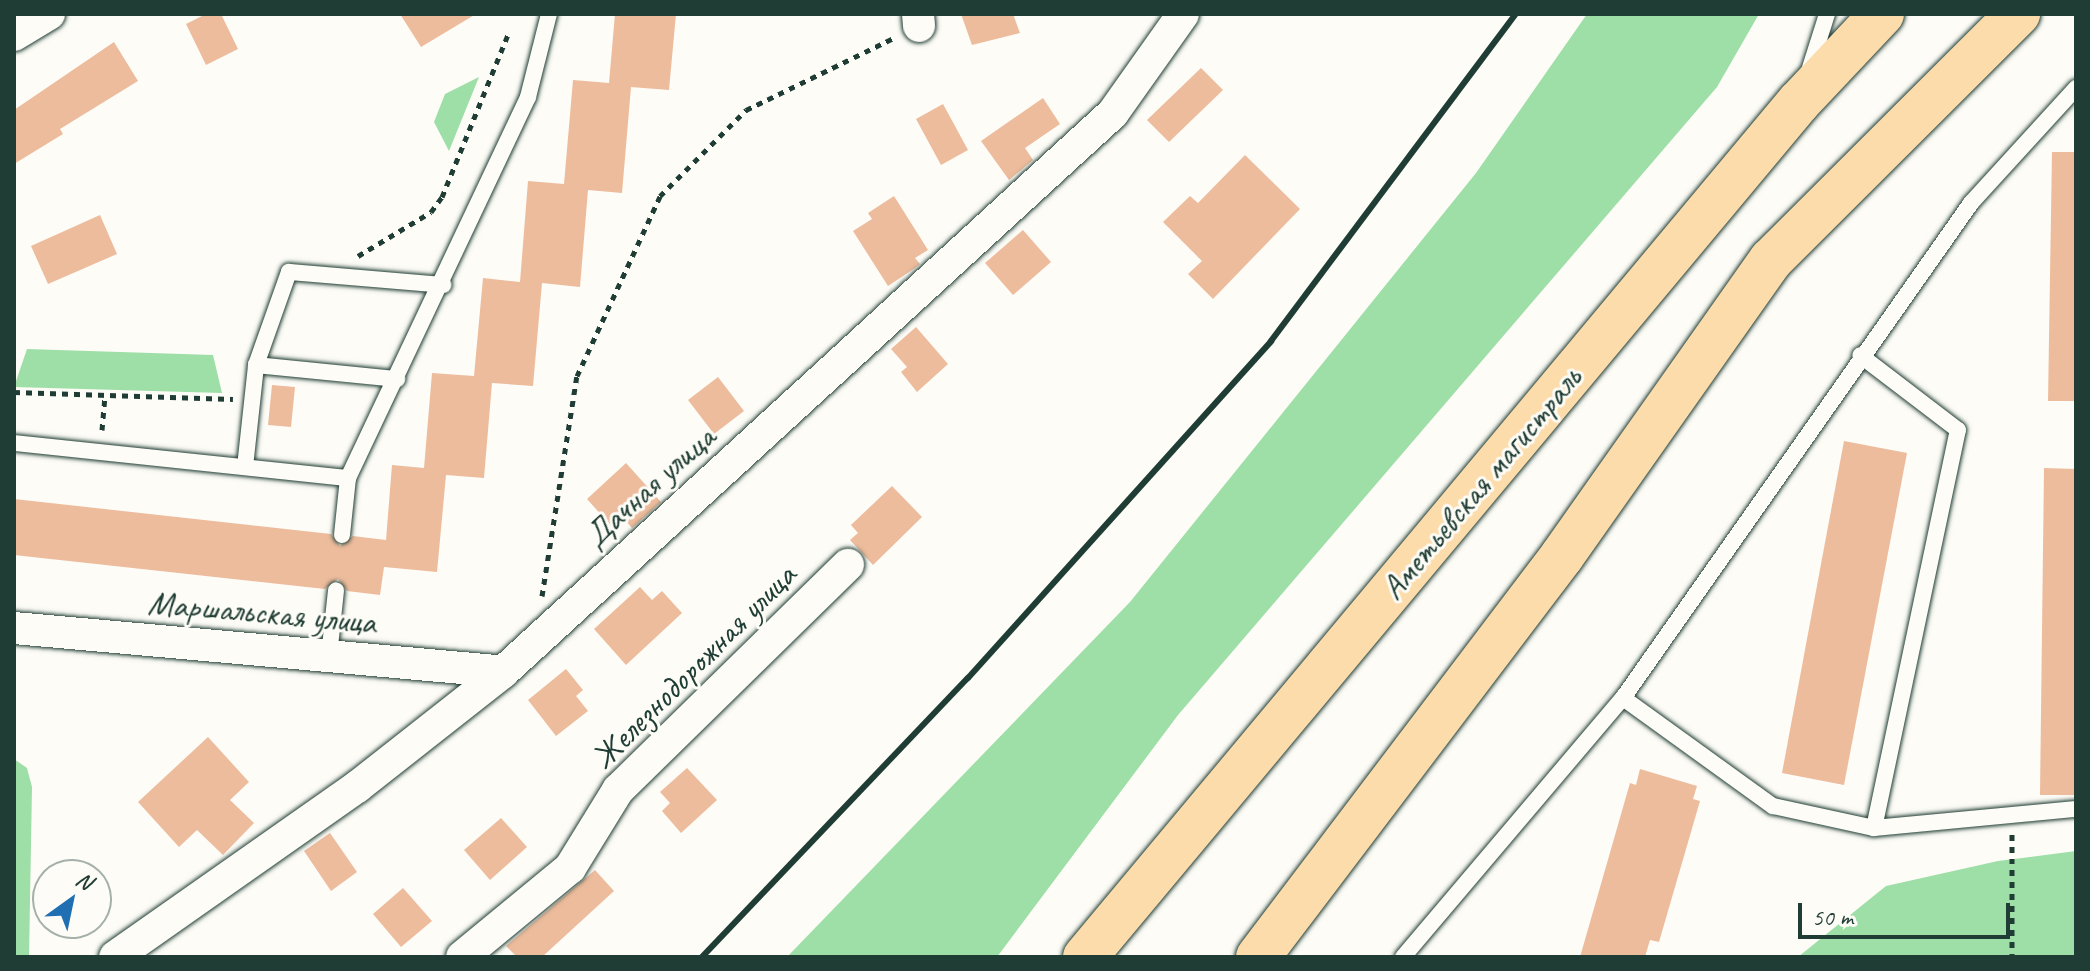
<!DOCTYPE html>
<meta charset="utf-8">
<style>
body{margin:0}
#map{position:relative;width:2090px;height:971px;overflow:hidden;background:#fdfcf7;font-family:Caveat,sans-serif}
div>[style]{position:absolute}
.green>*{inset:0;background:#9edea7}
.building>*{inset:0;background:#edbc9d}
.path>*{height:5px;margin-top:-2.5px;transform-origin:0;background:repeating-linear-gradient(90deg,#1f3d34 0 6px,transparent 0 12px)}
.roads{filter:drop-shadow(0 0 2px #1f3d34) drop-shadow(0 0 2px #1f3d34)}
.lane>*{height:16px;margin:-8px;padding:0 8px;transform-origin:8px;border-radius:8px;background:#fdfcf7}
.street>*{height:32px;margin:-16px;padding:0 16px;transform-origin:16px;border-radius:16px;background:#fdfcf7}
.primary>*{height:44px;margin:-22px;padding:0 22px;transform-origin:22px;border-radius:22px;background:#fddcac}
.rail>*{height:6px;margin:-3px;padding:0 3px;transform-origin:3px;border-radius:3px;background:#1f3d34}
span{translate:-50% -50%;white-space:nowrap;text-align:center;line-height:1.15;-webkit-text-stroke:6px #fdfcf7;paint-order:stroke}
.street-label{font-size:34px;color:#1f3d34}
.frame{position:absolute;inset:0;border:16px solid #1f3d34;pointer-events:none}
.north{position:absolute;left:32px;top:859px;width:80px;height:80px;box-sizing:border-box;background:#fdfcf7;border:2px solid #a4b0a9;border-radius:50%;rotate:33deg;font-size:22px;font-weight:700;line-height:32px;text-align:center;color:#1f3d34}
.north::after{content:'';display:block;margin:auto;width:28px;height:36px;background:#1f6fb2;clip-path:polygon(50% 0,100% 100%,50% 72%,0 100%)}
.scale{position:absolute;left:1798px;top:903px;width:212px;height:36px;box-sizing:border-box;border:4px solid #1f3d34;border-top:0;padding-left:10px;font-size:24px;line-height:28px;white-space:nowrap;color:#1f3d34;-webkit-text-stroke:6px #fdfcf7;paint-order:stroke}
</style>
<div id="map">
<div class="green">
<div style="clip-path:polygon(1587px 14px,1759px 14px,1717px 87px,1178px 715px,997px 957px,787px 957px,1130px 602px,1476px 173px)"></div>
<div style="clip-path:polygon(479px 77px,449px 151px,434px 122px,445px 94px)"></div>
<div style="clip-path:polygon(27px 349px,213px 355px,222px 393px,14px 387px)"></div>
<div style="clip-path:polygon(14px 759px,27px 768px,32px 787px,29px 957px,14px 957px)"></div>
<div style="clip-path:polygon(2076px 851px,2076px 957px,1798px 957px,1886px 886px,1998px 861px)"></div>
</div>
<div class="building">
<div style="clip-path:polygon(206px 14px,221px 14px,238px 49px,206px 65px,186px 24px)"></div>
<div style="clip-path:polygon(400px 14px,476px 14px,421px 47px)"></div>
<div style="clip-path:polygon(615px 14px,676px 14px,669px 90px,631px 87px,622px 193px,588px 190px,580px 287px,542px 283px,533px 386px,492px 383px,484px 478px,446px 475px,437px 572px,384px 567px,380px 595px,347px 591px,338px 579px,325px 589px,14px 555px,14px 499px,331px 534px,340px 546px,353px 536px,386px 540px,392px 465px,424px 468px,432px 373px,474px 376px,483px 278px,520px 282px,528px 181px,564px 184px,573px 80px,609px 83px)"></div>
<div style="clip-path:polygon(961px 14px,1013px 14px,1020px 33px,972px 45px)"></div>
<div style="clip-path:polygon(114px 42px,138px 81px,60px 129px,63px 134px,14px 164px,14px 110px)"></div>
<div style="clip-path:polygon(1201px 68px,1223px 90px,1169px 142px,1147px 120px)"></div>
<div style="clip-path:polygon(1043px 98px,1060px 124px,1025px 148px,1033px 160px,1009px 180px,981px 141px)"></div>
<div style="clip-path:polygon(943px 104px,968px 150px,941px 165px,916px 119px)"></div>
<div style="clip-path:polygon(2052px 152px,2076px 152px,2076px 401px,2048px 401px)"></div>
<div style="clip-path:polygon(1245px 155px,1300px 209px,1213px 299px,1188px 274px,1202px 261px,1163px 222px,1190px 196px,1198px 203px)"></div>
<div style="clip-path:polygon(894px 196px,928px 250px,915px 258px,920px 264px,915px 268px,888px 286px,853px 231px,872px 219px,868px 213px)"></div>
<div style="clip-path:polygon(100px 215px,117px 254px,48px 284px,31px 246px)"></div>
<div style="clip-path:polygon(1023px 230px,1051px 262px,1013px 295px,985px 263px)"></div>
<div style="clip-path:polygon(916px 327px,948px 364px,917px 392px,901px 372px,907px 367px,891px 349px)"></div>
<div style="clip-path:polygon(718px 377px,744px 411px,714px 434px,688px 400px)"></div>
<div style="clip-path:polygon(272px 385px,295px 387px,291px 427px,268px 425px)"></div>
<div style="clip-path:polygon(1844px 441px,1907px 453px,1844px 785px,1782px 773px)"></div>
<div style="clip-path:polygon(626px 463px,661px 502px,632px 528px,623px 518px,612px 527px,587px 499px)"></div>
<div style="clip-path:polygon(2044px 468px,2076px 469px,2076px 795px,2040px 795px)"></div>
<div style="clip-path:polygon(892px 486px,922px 517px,873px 565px,850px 540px,858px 533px,851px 525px)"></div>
<div style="clip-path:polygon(640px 587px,652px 600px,662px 591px,682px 613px,626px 665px,594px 629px)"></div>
<div style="clip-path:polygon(566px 669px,583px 690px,576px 696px,588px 711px,556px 736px,528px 700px)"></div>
<div style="clip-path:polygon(208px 737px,249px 782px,230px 800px,254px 823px,223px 855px,197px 830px,179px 847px,138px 802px)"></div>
<div style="clip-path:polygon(687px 768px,717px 800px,681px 833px,662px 811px,670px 803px,660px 792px)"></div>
<div style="clip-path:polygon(1640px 769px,1697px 786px,1693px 799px,1700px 801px,1659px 942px,1650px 940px,1645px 957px,1580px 957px,1630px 783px,1636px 785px)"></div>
<div style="clip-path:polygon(501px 818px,527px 847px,490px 880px,464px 850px)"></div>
<div style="clip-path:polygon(330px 833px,357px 872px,331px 891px,304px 851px)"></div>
<div style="clip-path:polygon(595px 870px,614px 891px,542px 957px,517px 957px,506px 946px)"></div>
<div style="clip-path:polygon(403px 888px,432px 921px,401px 947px,373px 914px)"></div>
</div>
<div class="path">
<div style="left:358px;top:256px;width:85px;rotate:-31.1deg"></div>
<div style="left:431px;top:212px;width:19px;rotate:-54deg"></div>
<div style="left:442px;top:197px;width:178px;rotate:-67.9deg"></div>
<div style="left:14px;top:392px;width:219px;rotate:1.8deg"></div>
<div style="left:102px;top:430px;width:35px;rotate:-85deg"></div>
<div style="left:542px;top:596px;width:223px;rotate:-81deg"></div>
<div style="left:577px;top:376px;width:198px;rotate:-65.2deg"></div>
<div style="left:660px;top:196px;width:122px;rotate:-45deg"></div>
<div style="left:746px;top:110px;width:167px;rotate:-26deg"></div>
<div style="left:2012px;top:834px;width:123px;rotate:90deg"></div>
</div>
<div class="roads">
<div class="lane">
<div style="left:1808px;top:74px;width:63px;rotate:-72.4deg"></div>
<div style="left:256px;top:365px;width:142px;rotate:5.7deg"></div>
<div style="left:14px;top:443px;width:336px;rotate:6deg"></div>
<div style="left:348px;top:478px;width:421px;rotate:-64.7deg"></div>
<div style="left:528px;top:97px;width:86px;rotate:-75.8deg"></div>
<div style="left:245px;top:467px;width:103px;rotate:-83.8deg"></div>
<div style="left:256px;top:365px;width:99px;rotate:-70.5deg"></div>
<div style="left:289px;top:272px;width:155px;rotate:4.8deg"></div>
<div style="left:342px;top:535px;width:57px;rotate:-84deg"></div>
<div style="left:329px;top:656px;width:66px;rotate:-83.9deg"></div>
<div style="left:1623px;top:698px;width:185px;rotate:35.8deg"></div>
<div style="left:1773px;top:806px;width:103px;rotate:12.3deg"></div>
<div style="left:1874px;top:828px;width:407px;rotate:-78.1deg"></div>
<div style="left:1958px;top:430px;width:123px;rotate:-142.6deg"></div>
<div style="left:1874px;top:828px;width:203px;rotate:-5.4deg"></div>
<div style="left:1403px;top:957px;width:340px;rotate:-49.7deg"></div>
<div style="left:1623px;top:698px;width:605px;rotate:-54.89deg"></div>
<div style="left:1971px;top:203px;width:156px;rotate:-47.6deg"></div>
</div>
<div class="street">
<div style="left:918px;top:14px;width:12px;rotate:85deg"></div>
<div style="left:14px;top:35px;width:41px;rotate:-31deg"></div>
<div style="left:14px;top:628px;width:491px;rotate:5.1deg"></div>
<div style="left:115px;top:957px;width:296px;rotate:-35.1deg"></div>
<div style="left:357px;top:787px;width:186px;rotate:-38.2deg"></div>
<div style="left:503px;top:672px;width:827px;rotate:-42.5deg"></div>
<div style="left:1113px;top:113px;width:121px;rotate:-54.7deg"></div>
<div style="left:462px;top:957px;width:140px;rotate:-39.5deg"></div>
<div style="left:570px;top:868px;width:92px;rotate:-58.4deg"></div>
<div style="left:618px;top:790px;width:322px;rotate:-44.4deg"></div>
</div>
<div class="primary">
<div style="left:1085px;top:957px;width:1114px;rotate:-50.14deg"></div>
<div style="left:1799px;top:102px;width:121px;rotate:-46.7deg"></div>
<div style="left:1258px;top:957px;width:503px;rotate:-52.83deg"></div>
<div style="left:1562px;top:556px;width:362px;rotate:-54.8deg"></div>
<div style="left:1771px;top:260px;width:349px;rotate:-44.9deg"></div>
</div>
</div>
<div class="rail">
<div style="left:702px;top:957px;width:385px;rotate:-46.4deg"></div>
<div style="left:968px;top:678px;width:453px;rotate:-48deg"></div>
<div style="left:1271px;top:341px;width:409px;rotate:-53.2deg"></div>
</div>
<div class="street-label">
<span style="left:1481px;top:483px;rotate:-50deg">Аметьевская магистраль</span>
<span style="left:649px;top:486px;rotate:-42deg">Дачная улица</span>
<span style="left:262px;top:612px;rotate:5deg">Маршальская улица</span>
<span style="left:693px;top:666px;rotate:-45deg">Железнодорожная улица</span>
</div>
<div class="frame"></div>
<div class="north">N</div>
<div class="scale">50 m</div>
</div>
